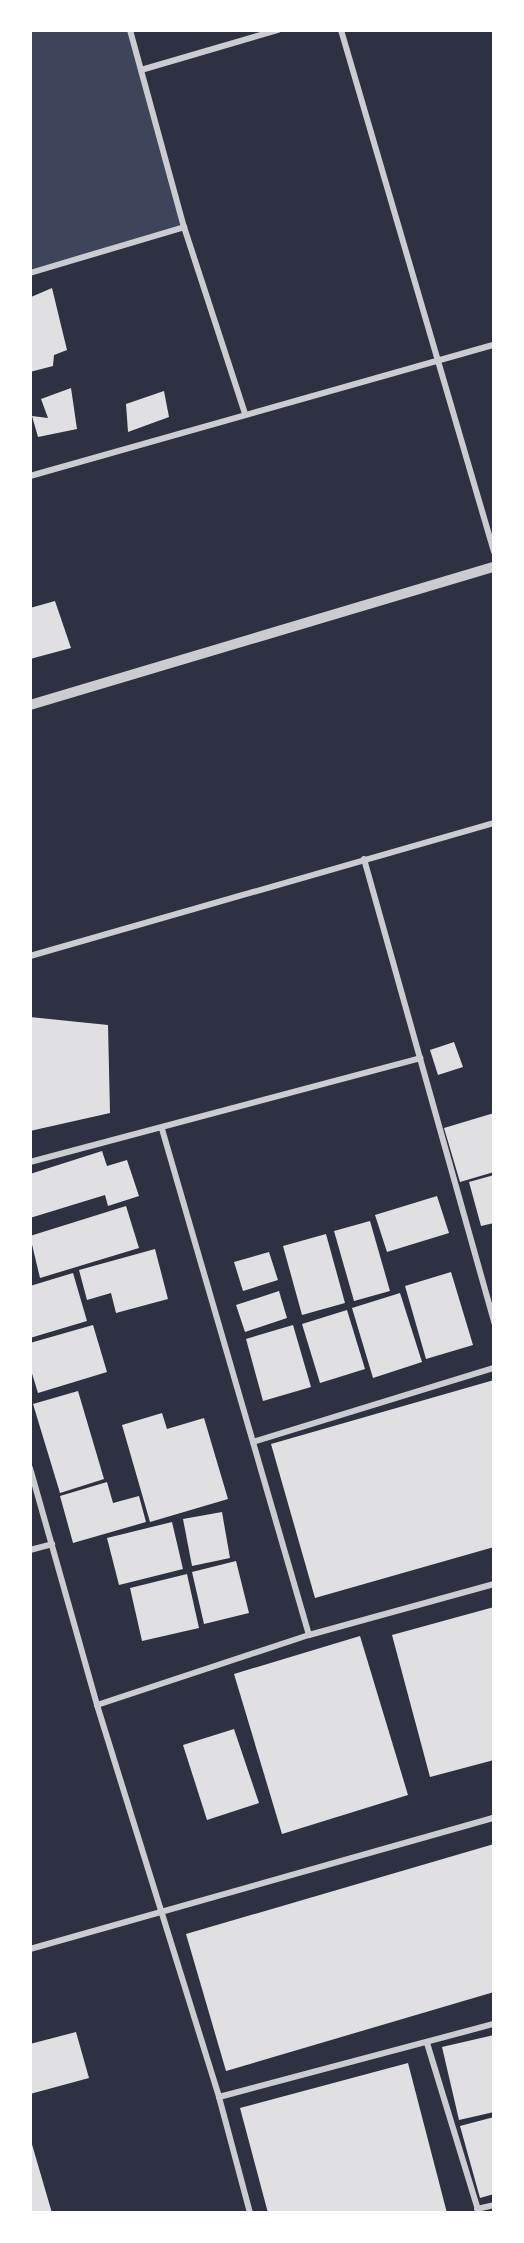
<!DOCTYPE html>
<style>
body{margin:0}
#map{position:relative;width:524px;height:2243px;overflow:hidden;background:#2d3142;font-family:Cabin,sans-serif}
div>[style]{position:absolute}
.green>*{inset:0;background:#3c4559}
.building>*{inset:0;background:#e0e0e3}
.minor>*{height:6px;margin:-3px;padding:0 3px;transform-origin:3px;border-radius:3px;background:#caccd0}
.tertiary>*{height:10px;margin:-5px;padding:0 5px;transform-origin:5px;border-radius:5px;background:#caccd0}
span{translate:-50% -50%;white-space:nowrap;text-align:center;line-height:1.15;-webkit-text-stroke:6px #fff;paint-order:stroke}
.frame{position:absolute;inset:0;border:32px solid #fff;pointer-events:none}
</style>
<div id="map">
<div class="green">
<div style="clip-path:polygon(30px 30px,130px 30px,184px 227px,30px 273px)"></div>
</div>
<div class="building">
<div style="clip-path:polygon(52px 288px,67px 350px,54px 355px,53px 366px,30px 372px,31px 297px)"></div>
<div style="clip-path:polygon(71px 388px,77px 429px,38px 437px,32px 416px,48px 418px,41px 399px)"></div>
<div style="clip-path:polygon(164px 391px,169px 417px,128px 432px,126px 404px)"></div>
<div style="clip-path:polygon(55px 601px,71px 648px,30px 659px,30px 608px)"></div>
<div style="clip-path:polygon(30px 1017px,108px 1025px,110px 1113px,30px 1131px)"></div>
<div style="clip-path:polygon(454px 1042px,463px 1067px,438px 1075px,430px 1050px)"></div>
<div style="clip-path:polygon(494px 1113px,494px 1172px,460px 1182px,444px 1128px)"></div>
<div style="clip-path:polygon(102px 1151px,107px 1166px,127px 1160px,139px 1196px,108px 1206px,105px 1195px,30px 1218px,30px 1174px)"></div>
<div style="clip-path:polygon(494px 1175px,494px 1223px,481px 1226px,469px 1182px)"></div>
<div style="clip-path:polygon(437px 1196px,449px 1233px,387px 1252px,375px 1215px)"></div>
<div style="clip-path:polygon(126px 1206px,139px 1248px,40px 1278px,30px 1236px)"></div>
<div style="clip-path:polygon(370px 1221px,390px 1291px,354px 1301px,334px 1231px)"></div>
<div style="clip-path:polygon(326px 1234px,345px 1303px,302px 1315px,283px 1246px)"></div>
<div style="clip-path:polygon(155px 1249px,168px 1299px,116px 1313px,111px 1293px,87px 1300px,79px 1270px)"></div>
<div style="clip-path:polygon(269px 1252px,278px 1280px,243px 1291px,234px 1262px)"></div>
<div style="clip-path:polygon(451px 1272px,473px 1345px,426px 1359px,405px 1286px)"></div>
<div style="clip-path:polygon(73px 1273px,87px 1321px,30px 1338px,30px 1286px)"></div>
<div style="clip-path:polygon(279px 1291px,287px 1318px,245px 1332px,236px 1305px)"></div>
<div style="clip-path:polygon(400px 1293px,422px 1362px,373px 1378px,352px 1308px)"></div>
<div style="clip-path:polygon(347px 1310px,365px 1369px,320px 1383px,302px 1324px)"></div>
<div style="clip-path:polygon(93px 1325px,107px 1372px,38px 1393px,30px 1367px,30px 1343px)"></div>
<div style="clip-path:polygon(293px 1325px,311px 1387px,263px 1401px,246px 1339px)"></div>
<div style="clip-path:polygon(494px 1380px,494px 1547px,315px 1598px,271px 1444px)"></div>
<div style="clip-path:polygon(78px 1391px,104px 1479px,60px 1493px,33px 1404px)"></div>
<div style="clip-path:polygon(162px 1413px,167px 1429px,204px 1418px,228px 1499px,150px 1522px,122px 1425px)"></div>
<div style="clip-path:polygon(107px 1482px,113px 1503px,139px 1496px,146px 1522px,73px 1543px,60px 1496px)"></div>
<div style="clip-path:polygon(222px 1512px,230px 1558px,192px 1566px,183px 1519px)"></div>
<div style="clip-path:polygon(172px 1522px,183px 1569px,119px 1585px,107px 1538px)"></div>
<div style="clip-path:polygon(236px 1561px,249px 1613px,204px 1624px,192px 1572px)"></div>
<div style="clip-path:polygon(187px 1574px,199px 1628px,142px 1641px,130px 1588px)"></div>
<div style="clip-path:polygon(494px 1607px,494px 1760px,430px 1777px,392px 1635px)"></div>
<div style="clip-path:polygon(360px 1636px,408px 1795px,282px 1834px,234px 1674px)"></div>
<div style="clip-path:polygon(234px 1729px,259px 1803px,207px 1820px,183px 1745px)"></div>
<div style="clip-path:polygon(494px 1844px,494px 1992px,226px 2071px,186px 1934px)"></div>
<div style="clip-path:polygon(76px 2032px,89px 2078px,30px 2094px,30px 2044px)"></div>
<div style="clip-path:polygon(494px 2035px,494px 2112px,459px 2120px,442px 2047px)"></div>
<div style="clip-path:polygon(408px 2063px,447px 2213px,268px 2213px,240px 2108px)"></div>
<div style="clip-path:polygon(494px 2117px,494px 2194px,480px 2198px,460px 2126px)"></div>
<div style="clip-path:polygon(30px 2141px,31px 2141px,52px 2213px,30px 2213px)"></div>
</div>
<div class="minor">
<div style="left:130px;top:30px;width:204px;rotate:74.7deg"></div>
<div style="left:184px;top:227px;width:197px;rotate:71.9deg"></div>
<div style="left:341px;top:30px;width:544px;rotate:73.66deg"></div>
<div style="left:141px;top:70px;width:143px;rotate:-16.3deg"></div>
<div style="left:30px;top:273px;width:161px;rotate:-16.6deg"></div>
<div style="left:30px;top:476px;width:482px;rotate:-15.8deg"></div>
<div style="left:364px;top:859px;width:482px;rotate:74.3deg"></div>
<div style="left:30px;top:956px;width:483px;rotate:-16deg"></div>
<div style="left:162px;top:1129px;width:527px;rotate:73.8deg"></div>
<div style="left:30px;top:1162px;width:404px;rotate:-14.9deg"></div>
<div style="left:253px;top:1442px;width:252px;rotate:-17.1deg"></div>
<div style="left:30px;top:1468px;width:246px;rotate:74.2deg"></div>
<div style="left:97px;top:1705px;width:411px;rotate:72.7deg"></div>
<div style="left:219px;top:2097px;width:120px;rotate:75deg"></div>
<div style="left:30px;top:1550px;width:23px;rotate:-15deg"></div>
<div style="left:97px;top:1705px;width:223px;rotate:-18.3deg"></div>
<div style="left:309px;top:1635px;width:192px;rotate:-15.4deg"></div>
<div style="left:30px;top:1949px;width:482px;rotate:-15.8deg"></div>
<div style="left:427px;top:2043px;width:178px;rotate:73deg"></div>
<div style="left:219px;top:2097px;width:285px;rotate:-14.9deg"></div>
<div style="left:477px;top:2209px;width:17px;rotate:-13deg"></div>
</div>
<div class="tertiary">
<div style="left:30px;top:705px;width:484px;rotate:-16.6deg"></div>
</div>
<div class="frame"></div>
</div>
